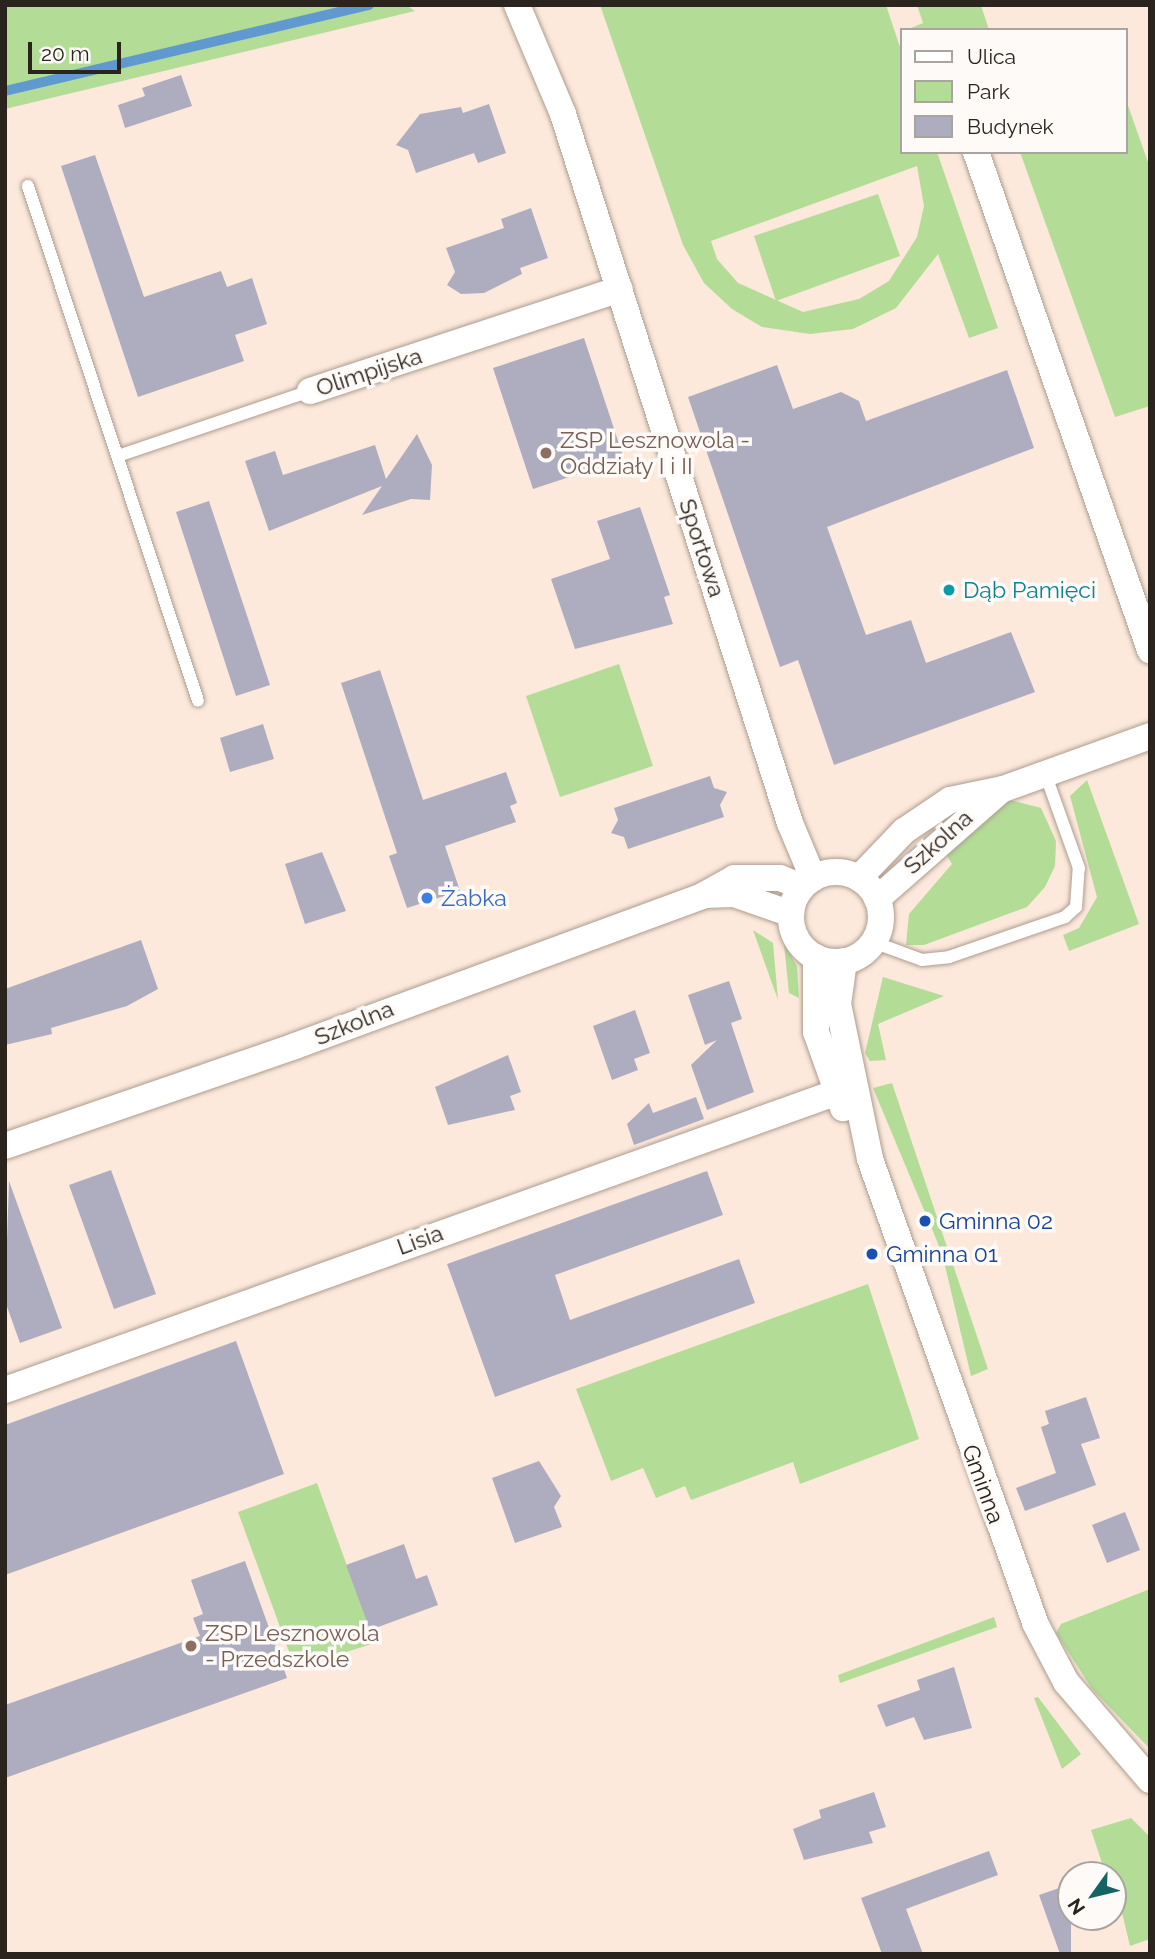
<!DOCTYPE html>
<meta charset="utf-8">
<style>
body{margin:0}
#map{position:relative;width:1155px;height:1959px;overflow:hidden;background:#fce9db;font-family:Raleway,sans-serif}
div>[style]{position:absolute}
.green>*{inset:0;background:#b3dc97}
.stream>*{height:10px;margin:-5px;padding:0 5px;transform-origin:5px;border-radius:5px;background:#6099d0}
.building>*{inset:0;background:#aeadc0}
.roads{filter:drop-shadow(0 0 2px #ad9c8f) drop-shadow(0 0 2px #ad9c8f)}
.lane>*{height:12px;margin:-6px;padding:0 6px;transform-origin:6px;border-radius:6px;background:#fff}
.street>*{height:26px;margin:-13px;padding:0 13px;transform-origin:13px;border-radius:13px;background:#fff}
.street>.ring{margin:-13px;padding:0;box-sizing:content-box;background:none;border:26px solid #fff;border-radius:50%}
.dots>*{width:19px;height:19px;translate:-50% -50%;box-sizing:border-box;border:4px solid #fdfaf7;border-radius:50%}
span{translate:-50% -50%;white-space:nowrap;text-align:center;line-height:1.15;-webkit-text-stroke:7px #fdfaf7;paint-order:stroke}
.street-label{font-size:23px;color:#2a231e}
.education-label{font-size:23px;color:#785e54}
.left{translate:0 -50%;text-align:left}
.culture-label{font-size:23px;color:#0d838f}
.shop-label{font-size:23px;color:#366cbe}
.transit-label{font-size:23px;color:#164399}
.frame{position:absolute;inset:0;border:7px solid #2a231e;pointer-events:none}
.legend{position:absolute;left:900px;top:28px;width:228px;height:126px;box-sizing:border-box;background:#fdfaf7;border:2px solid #a9a4a0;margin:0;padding:9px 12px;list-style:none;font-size:21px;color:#2a231e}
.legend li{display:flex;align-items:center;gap:14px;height:35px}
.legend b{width:35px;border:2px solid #a9a4a0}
.north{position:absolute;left:1057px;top:1861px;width:70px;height:70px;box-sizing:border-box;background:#fdfaf7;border:2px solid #a9a4a0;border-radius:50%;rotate:236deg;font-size:19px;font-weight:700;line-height:28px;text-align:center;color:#2a231e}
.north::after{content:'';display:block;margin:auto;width:24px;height:32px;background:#156464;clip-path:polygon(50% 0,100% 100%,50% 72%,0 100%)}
.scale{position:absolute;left:28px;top:42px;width:93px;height:32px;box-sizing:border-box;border:4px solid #2a231e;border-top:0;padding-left:9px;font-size:21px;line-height:24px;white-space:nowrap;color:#2a231e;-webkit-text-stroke:5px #fdfaf7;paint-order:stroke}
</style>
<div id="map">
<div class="green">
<div style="clip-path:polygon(5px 5px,406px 5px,415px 11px,5px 109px)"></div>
<div style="clip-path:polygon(evenodd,600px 5px,886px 5px,901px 50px,901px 152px,937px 152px,998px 328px,969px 338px,938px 254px,896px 308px,853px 329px,810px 334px,762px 327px,732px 309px,704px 283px,683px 245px,600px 5px,917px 166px,924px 206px,917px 237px,889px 281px,859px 299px,803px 312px,738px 283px,717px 259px,711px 241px,917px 166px)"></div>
<div style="clip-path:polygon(917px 5px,981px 5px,989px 30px,906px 30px,923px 23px)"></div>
<div style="clip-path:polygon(1125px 97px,1150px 168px,1150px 406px,1115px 417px,1020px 152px,1125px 152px)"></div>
<div style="clip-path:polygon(878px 194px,900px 256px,776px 301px,754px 236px)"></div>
<div style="clip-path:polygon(619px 664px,653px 766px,560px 797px,526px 696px)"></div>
<div style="clip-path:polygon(1087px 780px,1139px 924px,1069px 951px,1063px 935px,1079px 928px,1097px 897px,1070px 796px)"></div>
<div style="clip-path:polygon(1010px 800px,1041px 808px,1056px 841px,1055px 866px,1045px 887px,1027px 907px,924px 945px,906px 945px,909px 914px,952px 864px,944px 851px)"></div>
<div style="clip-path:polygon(753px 930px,773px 943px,778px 1000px)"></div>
<div style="clip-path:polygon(784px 944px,797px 966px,799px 998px,789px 993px)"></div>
<div style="clip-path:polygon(883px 977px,944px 996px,878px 1024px,886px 1060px,870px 1061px,865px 1053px)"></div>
<div style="clip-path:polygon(892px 1083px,988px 1369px,971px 1376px,942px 1253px,873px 1088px)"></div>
<div style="clip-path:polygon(868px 1284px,919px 1439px,800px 1484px,793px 1462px,691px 1500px,685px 1486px,656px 1498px,643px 1468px,611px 1481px,576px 1389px)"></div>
<div style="clip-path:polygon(317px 1483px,375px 1643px,295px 1668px,238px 1512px)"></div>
<div style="clip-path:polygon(1150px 1589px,1150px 1749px,1092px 1689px,1056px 1633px,1061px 1624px)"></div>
<div style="clip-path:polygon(994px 1617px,997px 1627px,840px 1683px,838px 1675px)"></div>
<div style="clip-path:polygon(1038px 1697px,1081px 1754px,1062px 1769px,1034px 1698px)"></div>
<div style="clip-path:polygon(1131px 1818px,1150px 1837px,1150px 1939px,1130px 1946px,1113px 1875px,1106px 1875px,1091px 1830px)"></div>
</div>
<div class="stream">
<div style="left:5px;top:91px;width:374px;rotate:-13.3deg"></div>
</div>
<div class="building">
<div style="clip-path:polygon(181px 75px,192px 106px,125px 128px,118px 105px,145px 96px,142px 88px)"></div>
<div style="clip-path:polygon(489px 104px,506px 153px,478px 163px,474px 153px,416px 173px,408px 150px,396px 145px,420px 114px,461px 107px,463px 113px)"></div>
<div style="clip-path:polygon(95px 155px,144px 297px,221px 271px,227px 287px,252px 278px,267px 324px,235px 335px,244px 361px,138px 397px,61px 166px)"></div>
<div style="clip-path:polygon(531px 208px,548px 258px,520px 268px,522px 274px,484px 293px,461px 294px,447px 285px,455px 272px,446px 248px,504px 228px,501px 219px)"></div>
<div style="clip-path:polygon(584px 338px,624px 459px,533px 489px,493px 368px)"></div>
<div style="clip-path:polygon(777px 365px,793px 409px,841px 392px,859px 401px,866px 421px,1007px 370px,1034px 448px,827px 527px,866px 635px,911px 620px,926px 663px,1011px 632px,1035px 692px,834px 765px,798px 660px,780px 667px,688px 397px)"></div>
<div style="clip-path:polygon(417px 434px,432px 465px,430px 500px,411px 499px,362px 515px,382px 486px,269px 531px,245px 461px,275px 451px,283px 475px,375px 445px,386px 479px)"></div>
<div style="clip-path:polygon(209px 501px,270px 685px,236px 696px,176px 512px)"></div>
<div style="clip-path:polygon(640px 507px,670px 595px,664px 597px,673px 624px,575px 649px,551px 579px,610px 559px,597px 521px)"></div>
<div style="clip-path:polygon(380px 670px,423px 800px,506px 772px,517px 803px,510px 806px,516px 822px,445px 846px,460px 891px,407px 908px,389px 856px,397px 853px,341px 683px)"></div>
<div style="clip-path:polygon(263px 724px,274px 759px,230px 772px,220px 738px)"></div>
<div style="clip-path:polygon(710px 776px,714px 788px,727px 792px,720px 805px,724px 817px,628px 849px,624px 837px,611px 833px,618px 820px,614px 808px)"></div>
<div style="clip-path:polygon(322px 852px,346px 911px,305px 924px,285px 864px)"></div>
<div style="clip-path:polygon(141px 940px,158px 989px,127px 1006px,51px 1028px,52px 1034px,5px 1045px,5px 989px)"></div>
<div style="clip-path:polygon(729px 981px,742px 1019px,731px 1023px,754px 1092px,707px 1110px,691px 1065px,717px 1040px,705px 1045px,688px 995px)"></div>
<div style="clip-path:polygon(635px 1010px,650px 1053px,634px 1059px,638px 1070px,612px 1080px,593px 1026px)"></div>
<div style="clip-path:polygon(508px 1055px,521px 1092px,510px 1096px,515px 1110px,448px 1125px,435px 1087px)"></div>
<div style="clip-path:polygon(696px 1097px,704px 1119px,634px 1145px,627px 1124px,649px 1103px,653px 1113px)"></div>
<div style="clip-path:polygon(111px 1170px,156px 1294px,114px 1309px,69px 1185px)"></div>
<div style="clip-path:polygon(707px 1171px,723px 1215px,555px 1275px,570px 1320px,739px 1259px,755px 1303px,495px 1397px,447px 1264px)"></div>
<div style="clip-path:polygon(9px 1181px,62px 1328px,20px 1343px,5px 1301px)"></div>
<div style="clip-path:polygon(236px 1341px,284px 1474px,5px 1575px,5px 1425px)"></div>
<div style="clip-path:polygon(1086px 1397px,1100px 1438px,1081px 1444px,1096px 1485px,1025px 1511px,1016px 1488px,1056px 1473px,1041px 1427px,1049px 1424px,1045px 1411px)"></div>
<div style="clip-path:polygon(539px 1461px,561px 1496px,554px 1507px,562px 1527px,515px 1543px,492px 1478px)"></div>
<div style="clip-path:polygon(1125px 1512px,1140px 1550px,1107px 1563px,1092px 1525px)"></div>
<div style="clip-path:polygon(404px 1544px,416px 1579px,427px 1575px,438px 1605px,370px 1630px,346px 1565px)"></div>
<div style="clip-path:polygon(245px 1561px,287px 1678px,5px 1778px,5px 1705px,200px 1636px,193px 1618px,203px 1614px,191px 1580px)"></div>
<div style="clip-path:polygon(954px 1667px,972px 1728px,924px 1740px,914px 1717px,886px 1727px,877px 1705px,920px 1690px,917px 1680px)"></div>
<div style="clip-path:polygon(874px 1792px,886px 1827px,869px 1832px,873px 1843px,804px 1860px,793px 1829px,821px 1818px,819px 1810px)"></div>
<div style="clip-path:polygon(989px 1851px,998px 1875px,906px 1909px,923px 1954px,882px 1954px,861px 1898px)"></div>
<div style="clip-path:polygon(1065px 1886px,1071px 1903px,1071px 1954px,1060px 1954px,1039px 1895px)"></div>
</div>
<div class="roads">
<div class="lane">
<div style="left:28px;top:186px;width:542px;rotate:71.73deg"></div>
<div style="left:118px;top:456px;width:203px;rotate:-18.7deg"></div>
<div style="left:873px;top:942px;width:52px;rotate:20.2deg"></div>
<div style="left:922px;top:960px;width:27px;rotate:-6deg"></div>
<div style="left:949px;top:957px;width:123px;rotate:-19deg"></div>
<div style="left:1065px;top:917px;width:15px;rotate:-42deg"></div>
<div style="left:1076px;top:907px;width:39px;rotate:-86deg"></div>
<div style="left:1079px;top:868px;width:101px;rotate:-109.7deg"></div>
</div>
<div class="street">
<div style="left:517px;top:5px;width:118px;rotate:67.1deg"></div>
<div style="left:563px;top:114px;width:744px;rotate:72.25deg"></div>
<div style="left:790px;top:823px;width:60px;rotate:67.3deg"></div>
<div style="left:976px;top:152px;width:528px;rotate:70.74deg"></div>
<div style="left:310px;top:391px;width:326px;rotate:-18.2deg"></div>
<div class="ring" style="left:791px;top:872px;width:64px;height:64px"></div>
<div style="left:859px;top:878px;width:65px;rotate:-46.2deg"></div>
<div style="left:904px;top:831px;width:55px;rotate:-34deg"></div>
<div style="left:950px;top:800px;width:54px;rotate:-11.7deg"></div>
<div style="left:1003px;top:789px;width:156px;rotate:-19.8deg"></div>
<div style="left:704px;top:895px;width:30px;rotate:-2deg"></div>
<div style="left:734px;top:894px;width:60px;rotate:19.3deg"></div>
<div style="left:877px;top:899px;width:162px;rotate:-41.3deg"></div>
<div style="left:816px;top:957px;width:75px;rotate:90deg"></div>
<div style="left:816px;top:1032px;width:81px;rotate:70.4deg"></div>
<div style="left:844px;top:961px;width:43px;rotate:97.9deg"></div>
<div style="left:838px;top:1004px;width:158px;rotate:78.3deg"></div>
<div style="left:870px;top:1159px;width:492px;rotate:70.4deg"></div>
<div style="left:1035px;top:1623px;width:67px;rotate:62.3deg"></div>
<div style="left:1066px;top:1682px;width:129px;rotate:49.4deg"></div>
<div style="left:5px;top:1146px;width:307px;rotate:-19deg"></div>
<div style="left:295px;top:1046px;width:434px;rotate:-20.2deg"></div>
<div style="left:702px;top:896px;width:37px;rotate:-29deg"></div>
<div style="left:734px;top:878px;width:46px"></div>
<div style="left:780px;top:878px;width:24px;rotate:22deg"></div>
<div style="left:5px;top:1390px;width:882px;rotate:-19.69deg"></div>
</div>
</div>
<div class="dots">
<div style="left:546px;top:453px;background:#8d6e63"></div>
<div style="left:949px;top:590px;background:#0f9aa8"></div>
<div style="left:427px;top:898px;background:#3f7fe0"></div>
<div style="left:925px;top:1221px;background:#1a4fb4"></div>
<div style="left:872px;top:1254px;background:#1a4fb4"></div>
<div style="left:191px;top:1646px;background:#8d6e63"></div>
</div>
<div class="street-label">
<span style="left:369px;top:372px;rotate:-18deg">Olimpijska</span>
<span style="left:702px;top:548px;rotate:72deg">Sportowa</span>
<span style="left:938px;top:842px;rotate:-42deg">Szkolna</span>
<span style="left:354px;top:1023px;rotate:-22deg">Szkolna</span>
<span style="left:420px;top:1240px;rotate:-20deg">Lisia</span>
<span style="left:983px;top:1484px;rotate:70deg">Gminna</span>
</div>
<div class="education-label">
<span class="left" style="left:560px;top:453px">ZSP Lesznowola -<br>Oddziały I i II</span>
<span class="left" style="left:205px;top:1646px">ZSP Lesznowola<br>- Przedszkole</span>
</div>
<div class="culture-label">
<span class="left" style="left:963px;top:590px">Dąb Pamięci</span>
</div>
<div class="shop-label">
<span class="left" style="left:441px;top:898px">Żabka</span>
</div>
<div class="transit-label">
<span class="left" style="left:939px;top:1221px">Gminna 02</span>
<span class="left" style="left:886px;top:1254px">Gminna 01</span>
</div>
<div class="frame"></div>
<ul class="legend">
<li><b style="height:9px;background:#fff"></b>Ulica</li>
<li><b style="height:19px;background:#b3dc97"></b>Park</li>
<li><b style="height:19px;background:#aeadc0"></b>Budynek</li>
</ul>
<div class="north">N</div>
<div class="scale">20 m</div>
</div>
